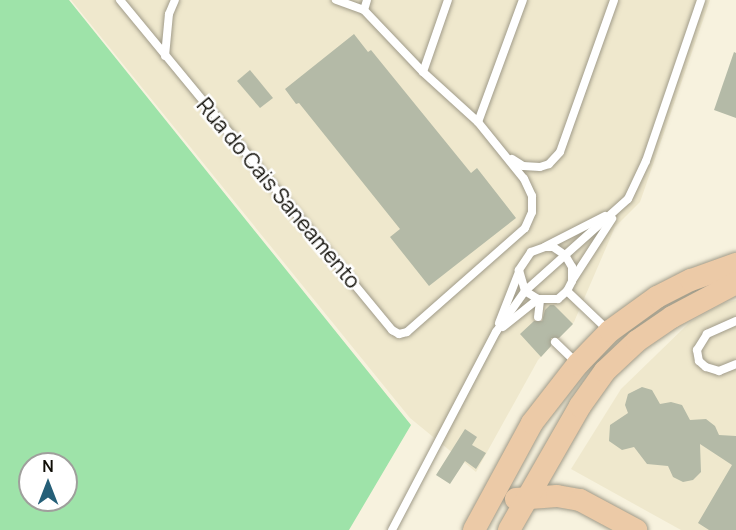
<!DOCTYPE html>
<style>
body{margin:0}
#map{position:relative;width:736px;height:530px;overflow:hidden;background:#f7f2de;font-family:Manrope,sans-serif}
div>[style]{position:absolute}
.built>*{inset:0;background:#efe8cd}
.water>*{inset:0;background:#9ee3a9}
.building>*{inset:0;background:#b4baa7}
.roads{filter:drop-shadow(0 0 2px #a09b89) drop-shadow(0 0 2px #a09b89)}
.lane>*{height:8px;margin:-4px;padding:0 4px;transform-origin:4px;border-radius:4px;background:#fff}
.primary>*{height:22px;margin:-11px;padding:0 11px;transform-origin:11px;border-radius:11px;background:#eccaa7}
span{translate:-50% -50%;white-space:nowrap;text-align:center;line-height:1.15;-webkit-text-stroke:5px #fff;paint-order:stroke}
.street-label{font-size:21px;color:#100e07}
.north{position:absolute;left:18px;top:452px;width:60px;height:60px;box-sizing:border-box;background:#fff;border:2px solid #9f9f9c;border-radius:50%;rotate:0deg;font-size:16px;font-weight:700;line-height:24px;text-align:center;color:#100e07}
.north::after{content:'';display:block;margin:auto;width:21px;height:27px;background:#255f78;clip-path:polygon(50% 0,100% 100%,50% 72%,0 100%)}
</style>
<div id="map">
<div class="built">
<div style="clip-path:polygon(71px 0,710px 0,640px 202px,615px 227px,574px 322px,538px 360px,476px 472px,410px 418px)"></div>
<div style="clip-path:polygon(736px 300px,736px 530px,681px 530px,571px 469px,621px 389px,690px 322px,724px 303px)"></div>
</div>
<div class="water">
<div style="clip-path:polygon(evenodd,0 0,69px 0,411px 425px,349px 530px,0 530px,0 0,30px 464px,66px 464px,66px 500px,30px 500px,30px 464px)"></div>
</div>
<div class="building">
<div style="clip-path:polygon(354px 34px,368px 52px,371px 50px,471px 173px,477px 168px,516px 218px,429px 286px,390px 237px,400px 229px,299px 103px,296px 104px,285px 89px)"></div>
<div style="clip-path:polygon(734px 52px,736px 53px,736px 118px,714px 110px)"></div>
<div style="clip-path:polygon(250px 70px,273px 98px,260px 108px,237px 81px)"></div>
<div style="clip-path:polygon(550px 305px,554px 305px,573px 324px,559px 338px,551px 338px,551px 346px,541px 357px,520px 334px,534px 321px,542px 321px,545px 310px)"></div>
<div style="clip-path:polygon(642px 387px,652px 390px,660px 404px,671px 402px,682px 405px,690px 420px,706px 419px,715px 426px,719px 435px,736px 436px,736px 530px,709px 530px,698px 523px,732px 465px,700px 444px,701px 472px,693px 480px,683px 482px,673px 477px,668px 466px,647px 464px,634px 447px,622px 450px,609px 441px,610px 425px,628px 413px,625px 405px,628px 394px)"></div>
<div style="clip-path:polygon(465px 429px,477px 437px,472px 445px,486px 453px,476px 469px,465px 461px,450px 484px,436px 475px)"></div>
</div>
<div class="roads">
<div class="lane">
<div style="left:120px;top:0;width:428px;rotate:50.5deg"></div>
<div style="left:392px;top:330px;width:8px;rotate:30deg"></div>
<div style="left:399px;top:334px;width:8px;rotate:-14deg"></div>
<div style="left:407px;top:332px;width:157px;rotate:-41.4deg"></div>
<div style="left:525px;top:228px;width:17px;rotate:-66deg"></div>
<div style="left:532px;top:212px;width:16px;rotate:-90deg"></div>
<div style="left:532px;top:196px;width:19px;rotate:-115deg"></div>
<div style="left:524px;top:179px;width:73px;rotate:-128.9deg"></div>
<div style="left:478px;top:122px;width:74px;rotate:-137.7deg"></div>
<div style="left:423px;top:72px;width:86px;rotate:-133.6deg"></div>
<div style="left:364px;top:10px;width:30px;rotate:-160deg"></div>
<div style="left:364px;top:10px;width:10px;rotate:-73deg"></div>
<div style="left:165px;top:56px;width:42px;rotate:-84.6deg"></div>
<div style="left:169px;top:14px;width:15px;rotate:-67deg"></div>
<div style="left:423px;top:72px;width:76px;rotate:-70.9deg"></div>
<div style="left:478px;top:122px;width:130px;rotate:-69.8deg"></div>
<div style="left:512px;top:159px;width:13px;rotate:32deg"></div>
<div style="left:523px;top:166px;width:17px;rotate:3deg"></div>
<div style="left:540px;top:167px;width:9px;rotate:-18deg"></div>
<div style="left:549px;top:164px;width:16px;rotate:-47deg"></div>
<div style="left:560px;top:152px;width:161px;rotate:-70.4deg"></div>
<div style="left:546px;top:246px;width:66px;rotate:-27deg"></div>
<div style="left:573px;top:279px;width:72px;rotate:-57deg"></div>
<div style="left:567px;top:291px;width:57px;rotate:43.6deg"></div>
<div style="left:538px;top:317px;width:17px;rotate:-83deg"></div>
<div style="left:736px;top:321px;width:32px;rotate:156deg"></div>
<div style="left:707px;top:334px;width:19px;rotate:122deg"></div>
<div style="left:697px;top:350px;width:11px;rotate:80deg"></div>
<div style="left:699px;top:361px;width:9px;rotate:41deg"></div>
<div style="left:706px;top:367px;width:14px;rotate:17deg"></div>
<div style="left:719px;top:371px;width:18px;rotate:-22deg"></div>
<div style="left:499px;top:323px;width:55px;rotate:-68.6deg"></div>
<div style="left:503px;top:327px;width:45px;rotate:-38.7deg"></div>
<div style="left:538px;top:299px;width:20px"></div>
<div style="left:558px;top:299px;width:12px;rotate:-42deg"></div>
<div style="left:567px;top:291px;width:11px;rotate:-63deg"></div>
<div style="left:572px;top:281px;width:14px;rotate:-90deg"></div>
<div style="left:572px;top:267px;width:14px;rotate:-120deg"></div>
<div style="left:565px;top:255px;width:14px;rotate:-146deg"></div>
<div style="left:553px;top:247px;width:8px;rotate:180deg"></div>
<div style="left:545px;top:247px;width:15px;rotate:160deg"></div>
<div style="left:531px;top:252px;width:22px;rotate:124deg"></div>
<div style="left:519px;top:270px;width:22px;rotate:74deg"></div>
<div style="left:525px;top:291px;width:15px;rotate:32deg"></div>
<div style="left:555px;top:342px;width:29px;rotate:44deg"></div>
<div style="left:392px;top:530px;width:224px;rotate:-62.3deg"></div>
<div style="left:496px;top:332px;width:50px;rotate:-54.7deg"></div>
<div style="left:525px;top:291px;width:138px;rotate:-41.8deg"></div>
<div style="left:628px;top:199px;width:42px;rotate:-64.7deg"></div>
<div style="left:646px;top:161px;width:170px;rotate:-71.1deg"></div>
</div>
<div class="primary">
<div style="left:516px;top:499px;width:41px;rotate:-4.2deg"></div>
<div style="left:557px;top:496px;width:23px;rotate:10deg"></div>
<div style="left:580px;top:500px;width:64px;rotate:28.2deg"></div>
<div style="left:474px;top:530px;width:122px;rotate:-61.5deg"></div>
<div style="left:532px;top:423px;width:75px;rotate:-52.1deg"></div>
<div style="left:578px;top:364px;width:46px;rotate:-45.9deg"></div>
<div style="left:610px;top:331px;width:58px;rotate:-35.9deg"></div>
<div style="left:657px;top:297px;width:38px;rotate:-27deg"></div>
<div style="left:691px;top:280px;width:48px;rotate:-19.6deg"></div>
<div style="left:509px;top:530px;width:143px;rotate:-60.2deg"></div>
<div style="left:580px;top:406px;width:43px;rotate:-54.5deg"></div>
<div style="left:605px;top:371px;width:44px;rotate:-43.2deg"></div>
<div style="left:637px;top:341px;width:42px;rotate:-34.4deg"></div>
<div style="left:672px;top:317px;width:72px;rotate:-28deg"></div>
</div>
</div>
<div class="street-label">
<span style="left:279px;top:193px;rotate:50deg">Rua do Cais Saneamento</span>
</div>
<div class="north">N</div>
</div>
